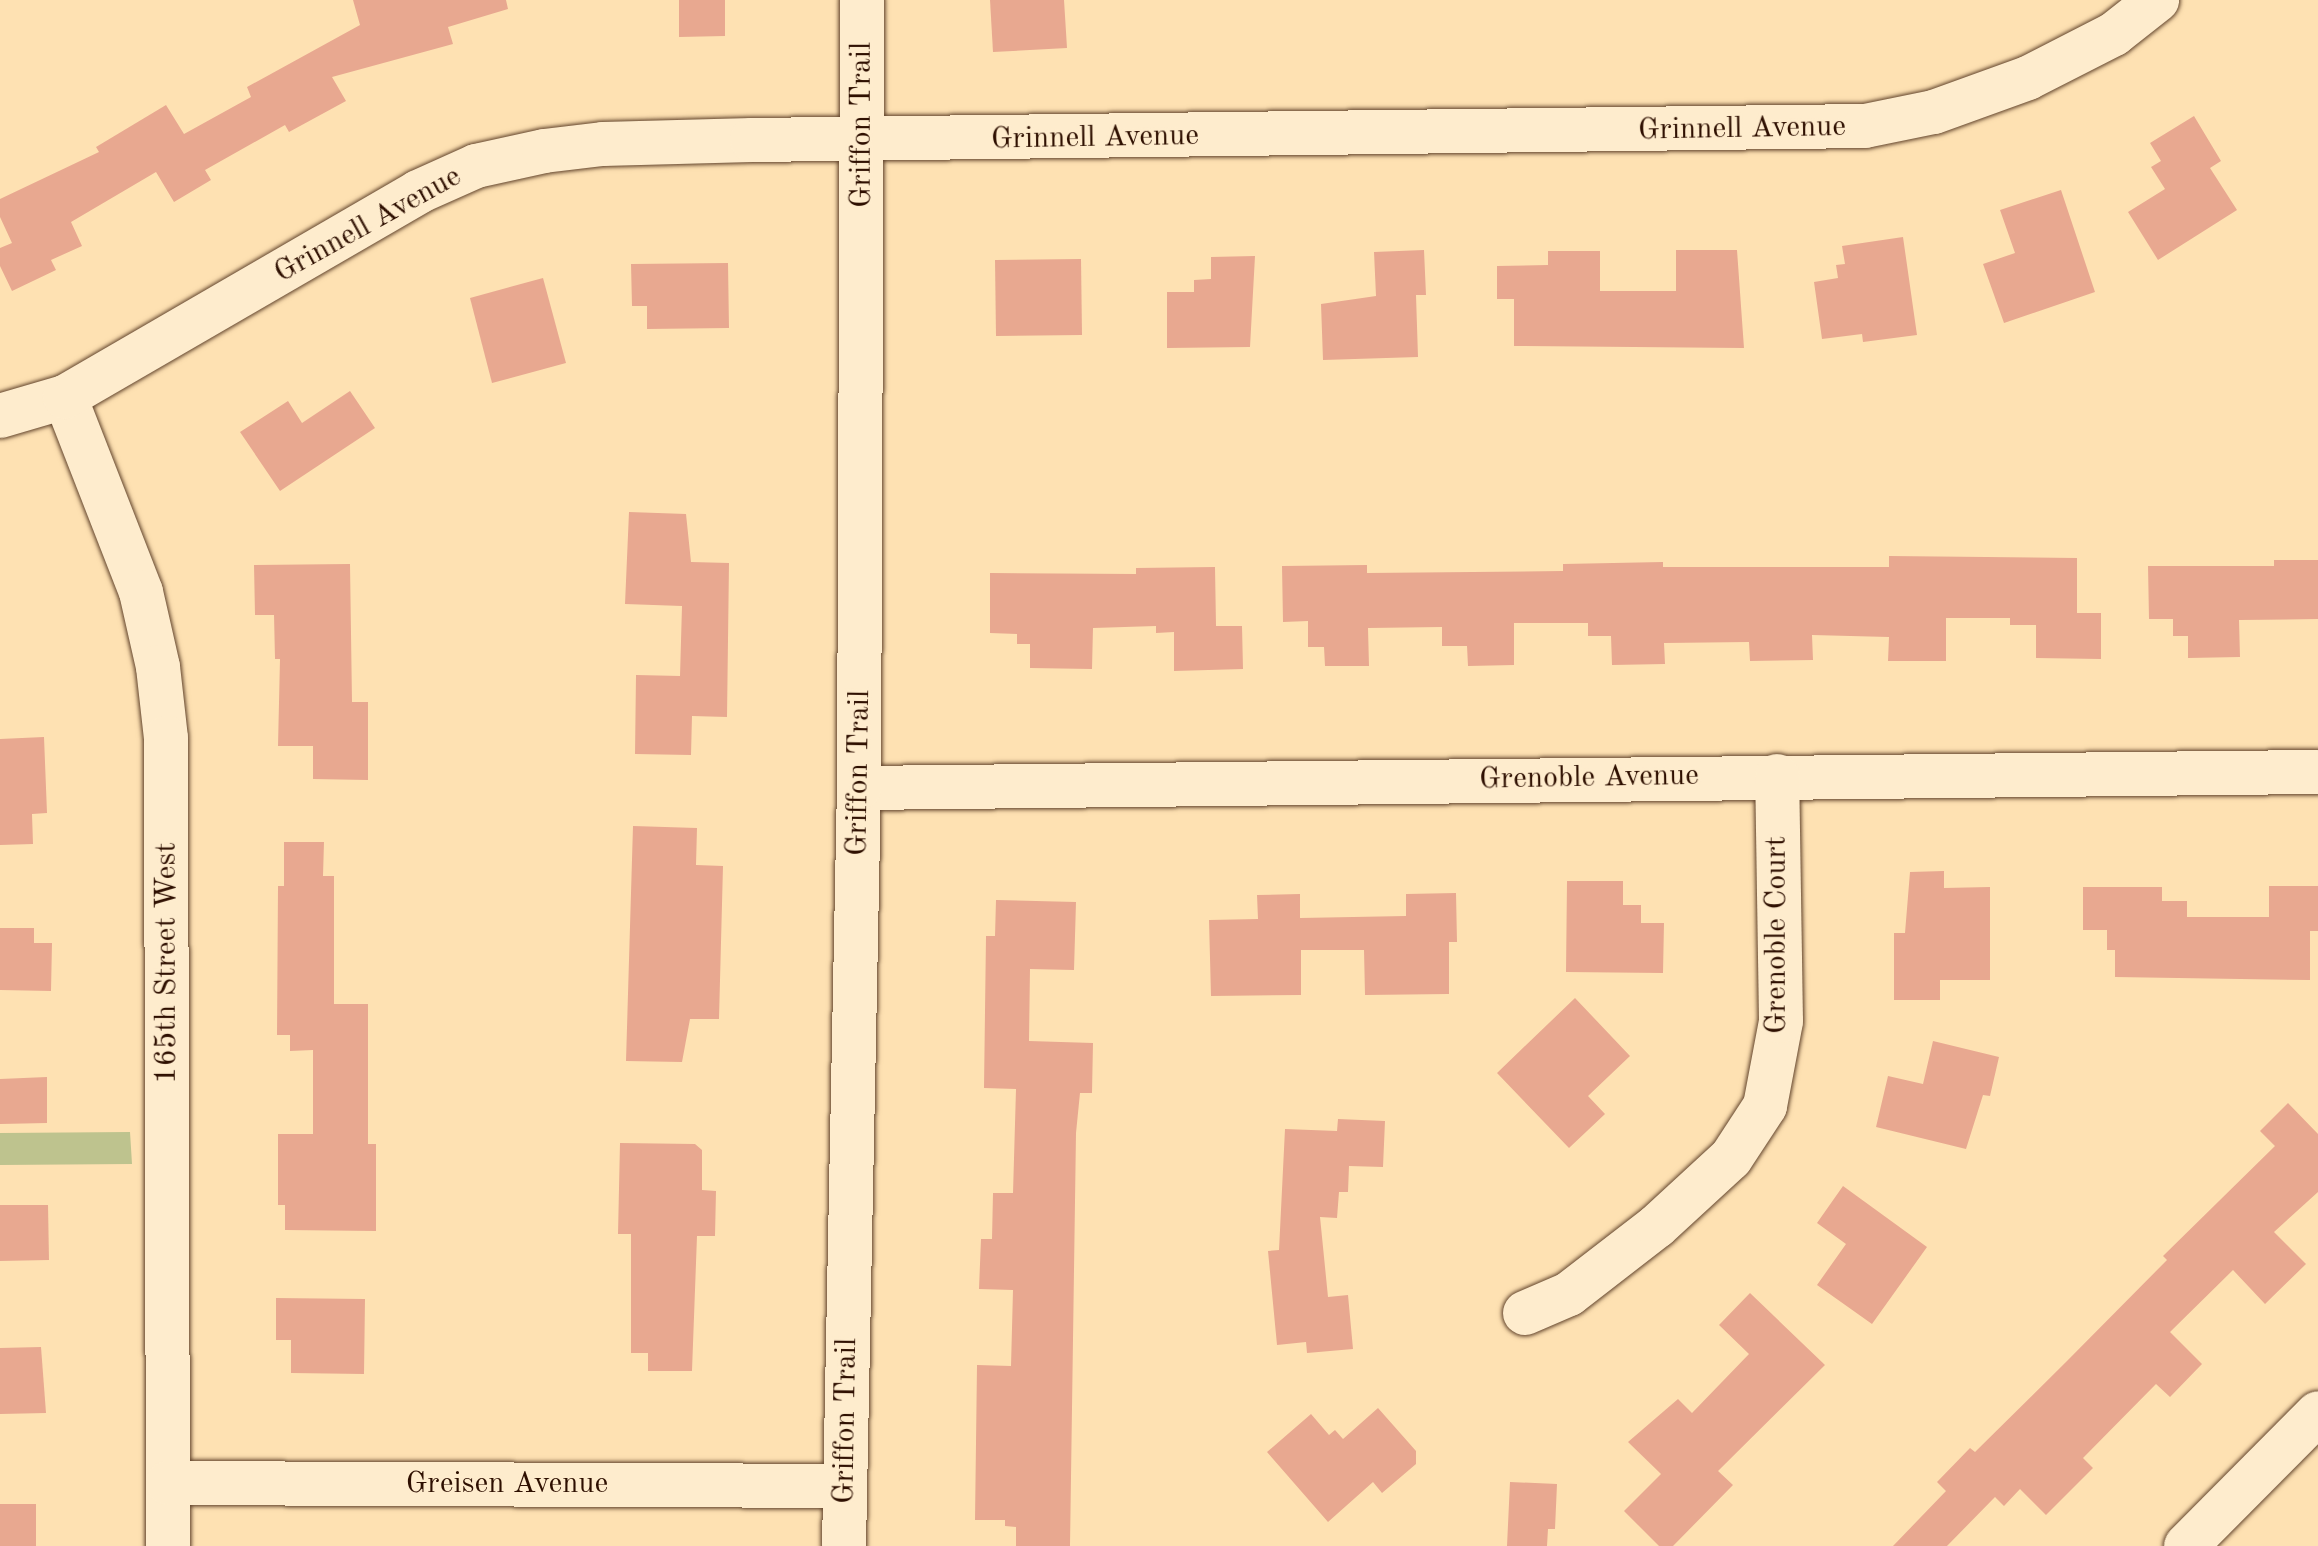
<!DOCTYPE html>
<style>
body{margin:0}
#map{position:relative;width:2318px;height:1546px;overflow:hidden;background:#fee1b2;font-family:"Old Standard TT",serif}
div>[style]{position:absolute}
.green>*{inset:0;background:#bec38e}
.building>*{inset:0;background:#e8a890}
.roads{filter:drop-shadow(0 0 2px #62442c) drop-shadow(0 0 2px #62442c)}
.street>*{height:44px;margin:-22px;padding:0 22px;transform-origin:22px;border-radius:22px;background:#feeccd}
.secondary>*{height:44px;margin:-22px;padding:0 22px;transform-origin:22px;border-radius:22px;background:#feeccd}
span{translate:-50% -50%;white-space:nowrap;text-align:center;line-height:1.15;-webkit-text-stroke:6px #feeccd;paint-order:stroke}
.street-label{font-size:30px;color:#2e0f00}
</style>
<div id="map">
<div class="green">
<div style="clip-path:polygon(130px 1132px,132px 1164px,0 1165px,0 1133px)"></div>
</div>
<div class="building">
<div style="clip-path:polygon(353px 0,506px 0,508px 9px,448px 27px,453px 44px,332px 77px,346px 101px,289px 132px,285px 125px,205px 170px,211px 180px,174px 202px,156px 172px,71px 222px,82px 246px,51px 260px,56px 270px,12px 291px,0 266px,0 248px,12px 243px,0 217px,0 199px,99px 152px,96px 147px,166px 105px,184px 134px,251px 97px,247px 87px,360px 25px)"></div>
<div style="clip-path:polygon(679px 0,725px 0,725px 36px,679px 37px)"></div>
<div style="clip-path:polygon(990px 0,1064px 0,1067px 48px,993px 52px)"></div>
<div style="clip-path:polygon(2194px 116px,2221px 161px,2210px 168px,2237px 210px,2158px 260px,2128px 212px,2165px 189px,2151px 167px,2161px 161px,2150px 143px)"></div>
<div style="clip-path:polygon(2061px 190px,2095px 292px,2004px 323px,1983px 264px,2015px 253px,2000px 210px)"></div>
<div style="clip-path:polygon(1903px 237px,1917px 335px,1863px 342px,1862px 334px,1822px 339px,1814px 282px,1838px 278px,1836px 265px,1845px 264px,1842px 246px)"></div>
<div style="clip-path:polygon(1424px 250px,1426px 295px,1416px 295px,1418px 357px,1323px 360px,1321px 304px,1376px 296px,1374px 252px)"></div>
<div style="clip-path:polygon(1676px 250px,1737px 250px,1744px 348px,1514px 346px,1514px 299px,1497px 299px,1497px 266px,1548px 265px,1548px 251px,1600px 251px,1600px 291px,1676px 291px)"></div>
<div style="clip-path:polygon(1255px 256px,1250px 347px,1167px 348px,1167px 292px,1194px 292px,1194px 280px,1211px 279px,1211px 257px)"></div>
<div style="clip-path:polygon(1081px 259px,1082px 335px,996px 336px,995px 260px)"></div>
<div style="clip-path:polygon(728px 263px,729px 328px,647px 329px,647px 306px,632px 306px,631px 264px)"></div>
<div style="clip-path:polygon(543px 278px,566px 363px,492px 383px,470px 298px)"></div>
<div style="clip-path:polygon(350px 391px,375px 428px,280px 491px,240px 432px,288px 401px,302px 423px)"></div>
<div style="clip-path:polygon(629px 512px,686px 514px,691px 562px,729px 563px,727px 717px,692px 716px,691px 755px,635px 754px,636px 675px,680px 676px,682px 606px,625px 604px)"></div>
<div style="clip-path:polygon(1889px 556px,2077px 558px,2077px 613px,2101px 613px,2101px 659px,2036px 658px,2036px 625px,2010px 625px,2010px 618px,1946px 618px,1946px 661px,1888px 661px,1889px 637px,1812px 635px,1813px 660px,1750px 661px,1749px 642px,1664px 643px,1665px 664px,1612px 665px,1611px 636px,1588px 636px,1588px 623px,1514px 623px,1514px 665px,1468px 666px,1467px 646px,1442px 646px,1442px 627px,1368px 628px,1369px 666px,1325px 666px,1324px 647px,1308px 647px,1308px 621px,1283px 622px,1282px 566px,1367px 565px,1367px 573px,1563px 571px,1563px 564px,1663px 562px,1663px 567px,1889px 567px)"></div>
<div style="clip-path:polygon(2274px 560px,2318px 560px,2318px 619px,2239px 620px,2240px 657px,2188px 658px,2188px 636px,2173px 636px,2173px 619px,2149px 619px,2148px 566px,2274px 566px)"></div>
<div style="clip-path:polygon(350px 564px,352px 702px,368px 702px,368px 780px,313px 779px,313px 746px,278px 746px,280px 659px,275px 659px,274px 615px,255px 615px,254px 565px)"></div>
<div style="clip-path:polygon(1215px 567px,1216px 626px,1242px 626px,1243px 669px,1174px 671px,1174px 632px,1156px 633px,1156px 626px,1093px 628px,1092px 669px,1030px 668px,1030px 644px,1017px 644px,1017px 634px,990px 633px,990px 573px,1136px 574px,1136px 568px)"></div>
<div style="clip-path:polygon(44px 737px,47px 813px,32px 814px,33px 844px,0 845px,0 739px)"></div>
<div style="clip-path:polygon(633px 826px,697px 828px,696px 865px,723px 866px,719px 1019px,690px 1019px,682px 1062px,626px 1061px)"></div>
<div style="clip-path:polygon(284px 842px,324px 842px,323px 876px,334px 876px,334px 1004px,368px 1004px,368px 1144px,376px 1144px,376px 1231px,285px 1230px,285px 1205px,278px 1205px,278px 1134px,313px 1134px,313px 1050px,290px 1051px,290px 1035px,277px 1035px,278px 886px,284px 886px)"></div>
<div style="clip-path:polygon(1944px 871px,1944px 888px,1990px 887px,1990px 980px,1940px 980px,1940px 1000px,1894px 1000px,1894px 933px,1905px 933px,1910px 872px)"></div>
<div style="clip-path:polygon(1567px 881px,1623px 881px,1623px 905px,1641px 905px,1641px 923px,1664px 923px,1663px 973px,1566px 972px)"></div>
<div style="clip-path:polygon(2269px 886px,2318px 886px,2318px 931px,2310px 931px,2310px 980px,2115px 977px,2115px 950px,2107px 950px,2107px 930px,2083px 930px,2083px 887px,2162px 887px,2162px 901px,2187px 901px,2187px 917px,2269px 917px)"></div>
<div style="clip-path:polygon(1456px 893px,1457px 942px,1449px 942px,1449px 994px,1365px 995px,1364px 950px,1301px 950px,1301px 995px,1211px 996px,1209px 920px,1258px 919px,1257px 895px,1300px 894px,1300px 918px,1406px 916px,1406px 894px)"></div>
<div style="clip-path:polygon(996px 900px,1076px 902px,1074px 970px,1030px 969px,1029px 1041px,1093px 1043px,1092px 1093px,1080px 1093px,1076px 1133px,1070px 1546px,1016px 1546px,1016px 1527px,1005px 1526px,1005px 1520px,975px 1520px,977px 1365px,1011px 1366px,1013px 1290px,979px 1289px,981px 1239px,992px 1239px,993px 1193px,1013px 1193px,1016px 1089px,984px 1088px,986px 936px,995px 936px)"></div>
<div style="clip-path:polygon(0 928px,34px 928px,34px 943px,52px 943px,51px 991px,0 990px)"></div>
<div style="clip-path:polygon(1575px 998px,1630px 1056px,1588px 1096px,1605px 1114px,1569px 1148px,1497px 1073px)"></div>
<div style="clip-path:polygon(1933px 1041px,1999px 1057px,1990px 1096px,1983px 1095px,1966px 1149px,1876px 1127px,1888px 1076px,1923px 1084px)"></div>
<div style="clip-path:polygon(47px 1077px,47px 1123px,0 1124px,0 1079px)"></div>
<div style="clip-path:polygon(2288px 1103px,2318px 1134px,2318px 1192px,2274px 1232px,2306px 1264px,2265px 1304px,2233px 1270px,2170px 1332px,2202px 1364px,2170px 1397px,2156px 1384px,2083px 1458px,2093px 1468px,2046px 1515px,2020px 1489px,2004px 1506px,1995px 1497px,1947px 1546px,1893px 1546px,1946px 1491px,1937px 1482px,1970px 1448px,1975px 1452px,2066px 1362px,2167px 1260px,2163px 1256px,2275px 1146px,2260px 1131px)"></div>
<div style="clip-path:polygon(1338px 1119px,1385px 1121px,1383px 1167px,1349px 1166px,1348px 1192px,1339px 1192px,1337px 1218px,1320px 1217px,1328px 1297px,1348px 1295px,1353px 1349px,1307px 1353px,1306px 1342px,1277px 1345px,1268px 1251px,1279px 1250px,1285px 1129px,1337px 1131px)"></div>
<div style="clip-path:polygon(620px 1143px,695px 1144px,702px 1150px,702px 1190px,716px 1191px,715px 1236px,697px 1236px,692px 1371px,648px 1371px,648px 1353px,631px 1353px,631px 1234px,618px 1234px)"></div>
<div style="clip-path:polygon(1843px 1186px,1927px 1247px,1872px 1324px,1817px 1285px,1846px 1244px,1817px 1223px)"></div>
<div style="clip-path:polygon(0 1205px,48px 1205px,49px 1260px,0 1261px)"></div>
<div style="clip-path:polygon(1750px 1293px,1825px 1365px,1718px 1471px,1733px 1485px,1673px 1546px,1659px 1546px,1624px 1511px,1661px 1474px,1628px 1442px,1678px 1399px,1692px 1413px,1749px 1354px,1719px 1325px)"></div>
<div style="clip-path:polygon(276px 1298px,365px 1299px,364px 1374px,291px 1373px,291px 1340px,276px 1340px)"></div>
<div style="clip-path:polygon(41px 1347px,46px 1413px,0 1414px,0 1348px)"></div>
<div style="clip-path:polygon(1378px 1408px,1416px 1451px,1416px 1464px,1382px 1493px,1373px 1482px,1328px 1522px,1267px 1452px,1311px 1414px,1329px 1435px,1335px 1430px,1343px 1439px)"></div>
<div style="clip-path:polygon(1510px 1482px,1557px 1484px,1555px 1529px,1548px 1529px,1547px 1546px,1507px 1546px)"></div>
<div style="clip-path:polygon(0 1504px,36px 1504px,36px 1546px,0 1546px)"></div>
</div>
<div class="roads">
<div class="street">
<div style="left:65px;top:397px;width:209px;rotate:68.7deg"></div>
<div style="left:141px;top:592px;width:77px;rotate:77.2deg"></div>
<div style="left:158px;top:667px;width:71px;rotate:83.6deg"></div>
<div style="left:166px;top:738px;width:808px;rotate:89.86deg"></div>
<div style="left:0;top:416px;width:68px;rotate:-16.3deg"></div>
<div style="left:65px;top:397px;width:408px;rotate:-30.1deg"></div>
<div style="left:418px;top:192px;width:64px;rotate:-24.1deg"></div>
<div style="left:476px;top:166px;width:70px;rotate:-12.4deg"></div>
<div style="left:544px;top:151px;width:59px;rotate:-6.8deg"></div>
<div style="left:603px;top:144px;width:149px;rotate:-1.5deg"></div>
<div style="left:752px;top:140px;width:1113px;rotate:-0.72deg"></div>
<div style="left:1865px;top:126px;width:70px;rotate:-11.5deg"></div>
<div style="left:1934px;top:112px;width:100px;rotate:-19.9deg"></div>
<div style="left:2028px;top:78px;width:97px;rotate:-27.1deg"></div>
<div style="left:2114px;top:34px;width:55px;rotate:-38.3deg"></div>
<div style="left:859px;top:788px;width:1459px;rotate:-0.63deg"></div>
<div style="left:1525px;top:1313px;width:48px;rotate:-23.4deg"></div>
<div style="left:1569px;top:1294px;width:111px;rotate:-37.7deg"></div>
<div style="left:1657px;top:1226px;width:100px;rotate:-42.6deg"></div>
<div style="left:1731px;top:1158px;width:62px;rotate:-56.8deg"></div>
<div style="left:1765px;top:1106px;width:86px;rotate:-79.3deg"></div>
<div style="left:1781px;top:1021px;width:245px;rotate:-90.9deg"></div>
<div style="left:168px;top:1483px;width:677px;rotate:0.25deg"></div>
<div style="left:2186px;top:1546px;width:187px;rotate:-45.2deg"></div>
</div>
<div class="secondary">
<div style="left:844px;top:1546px;width:758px;rotate:-88.87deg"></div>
<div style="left:859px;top:788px;width:788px;rotate:-89.78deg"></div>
</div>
</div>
<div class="street-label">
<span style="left:862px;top:125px;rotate:-90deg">Griffon Trail</span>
<span style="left:1742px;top:129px;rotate:-1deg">Grinnell Avenue</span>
<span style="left:1095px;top:138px;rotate:-1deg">Grinnell Avenue</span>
<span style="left:368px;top:225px;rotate:-29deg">Grinnell Avenue</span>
<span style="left:859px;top:773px;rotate:-89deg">Griffon Trail</span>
<span style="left:1589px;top:778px;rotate:-1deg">Grenoble Avenue</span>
<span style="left:1777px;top:935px;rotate:-90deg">Grenoble Court</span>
<span style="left:167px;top:963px;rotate:-90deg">165th Street West</span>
<span style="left:846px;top:1421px;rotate:-89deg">Griffon Trail</span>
<span style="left:507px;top:1484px">Greisen Avenue</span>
</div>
</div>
